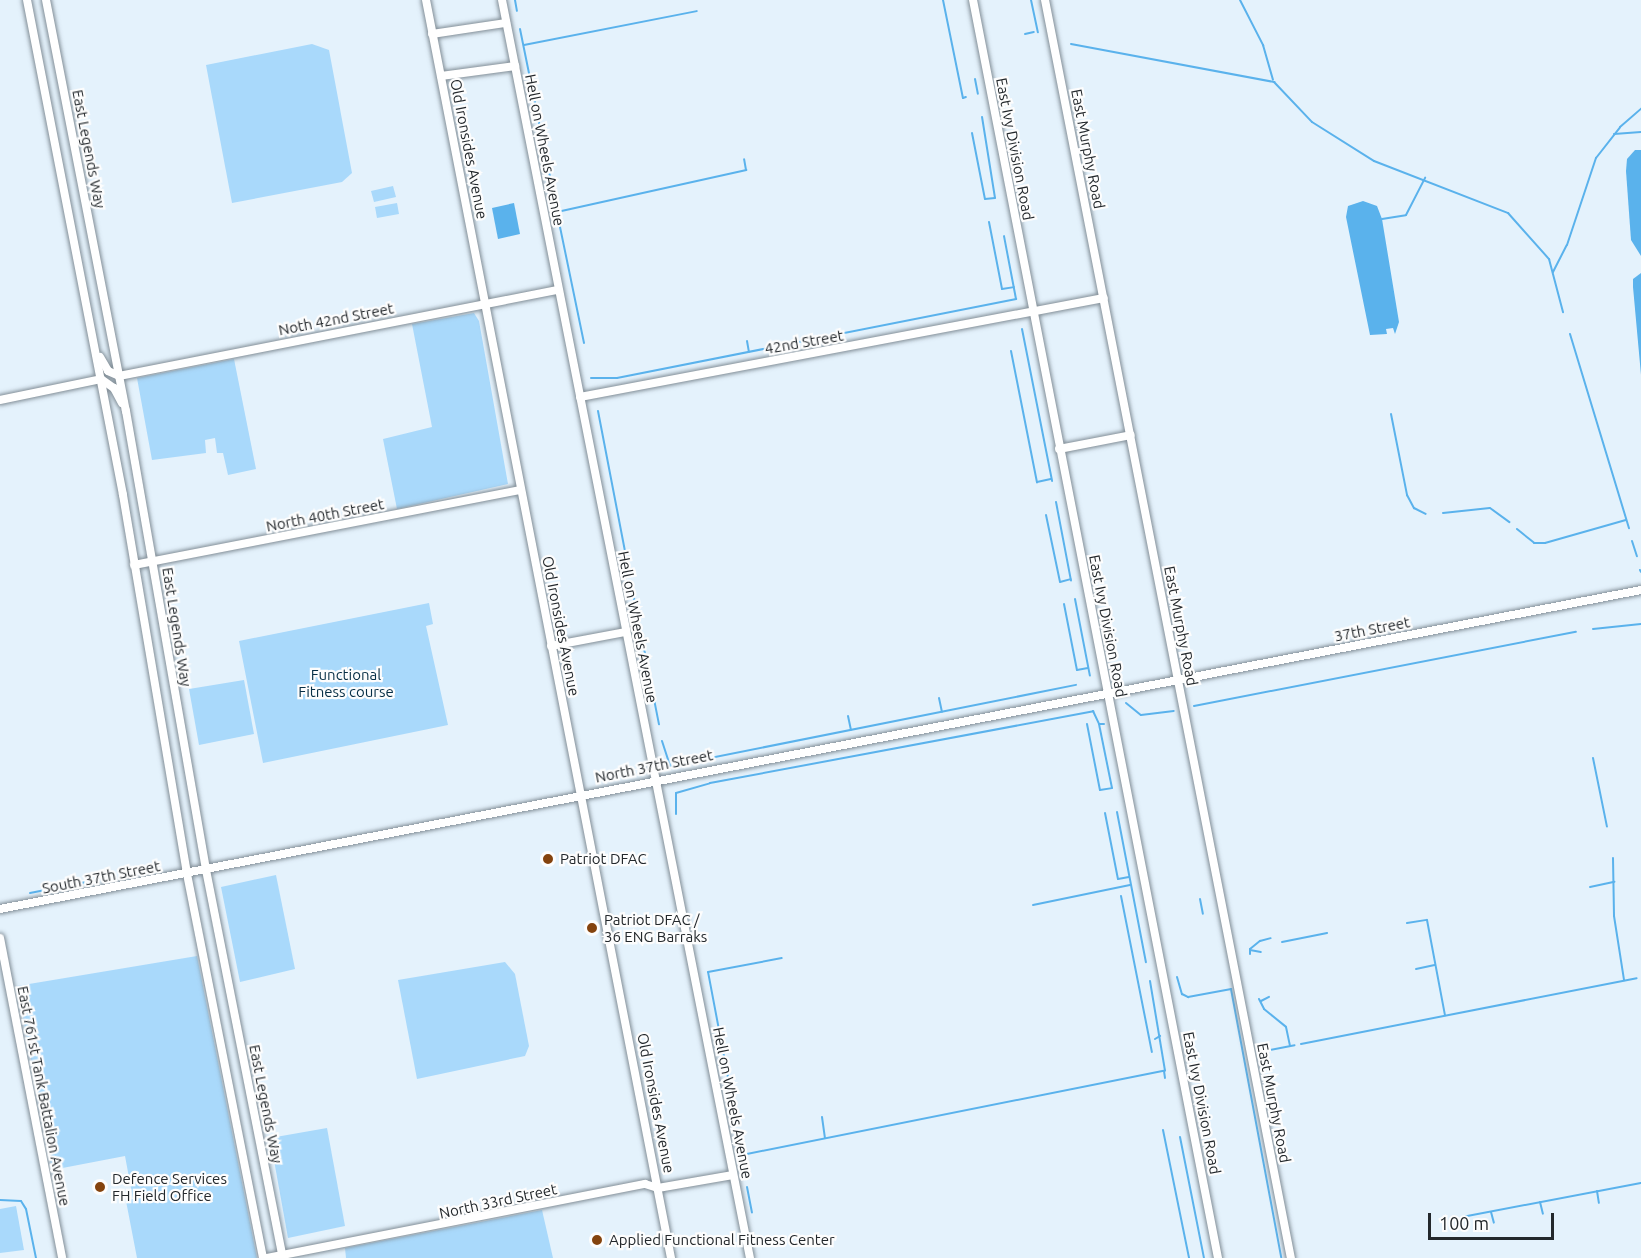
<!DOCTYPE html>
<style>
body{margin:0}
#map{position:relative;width:1641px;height:1258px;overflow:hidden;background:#e4f2fc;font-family:Ubuntu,sans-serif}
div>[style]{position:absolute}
.green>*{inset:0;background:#a9d9fb}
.water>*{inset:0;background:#5ab2ec}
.stream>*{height:2px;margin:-1px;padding:0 1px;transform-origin:1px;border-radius:1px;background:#5ab2ec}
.roads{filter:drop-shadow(0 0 2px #828e97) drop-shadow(0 0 2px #828e97)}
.minor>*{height:8px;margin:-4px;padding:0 4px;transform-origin:4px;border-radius:4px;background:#fff}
.dots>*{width:16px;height:16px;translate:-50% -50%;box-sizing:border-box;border:3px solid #fdfdfd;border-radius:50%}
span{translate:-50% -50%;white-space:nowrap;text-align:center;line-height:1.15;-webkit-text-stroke:4.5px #fdfdfd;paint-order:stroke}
.street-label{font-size:15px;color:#23282c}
.park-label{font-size:15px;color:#072f46}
.poi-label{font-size:15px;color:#23282c}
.left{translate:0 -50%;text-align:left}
.scale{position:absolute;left:1428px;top:1213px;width:126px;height:27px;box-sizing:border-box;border:3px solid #23282c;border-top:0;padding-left:8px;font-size:18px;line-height:21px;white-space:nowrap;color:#23282c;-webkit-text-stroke:4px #fdfdfd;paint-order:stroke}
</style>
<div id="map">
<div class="green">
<div style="clip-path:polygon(312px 44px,329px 50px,352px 173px,342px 182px,232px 203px,206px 65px)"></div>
<div style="clip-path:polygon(393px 186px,396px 197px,374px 202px,371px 191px)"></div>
<div style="clip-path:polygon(397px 203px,399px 214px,377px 218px,375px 207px)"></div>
<div style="clip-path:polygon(474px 313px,479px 321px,508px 484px,397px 509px,383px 439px,432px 427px,412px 324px)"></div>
<div style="clip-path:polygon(234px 359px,256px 469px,228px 475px,223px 453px,217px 453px,215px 438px,205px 440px,206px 453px,152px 460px,137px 378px)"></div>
<div style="clip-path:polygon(429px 603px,433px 624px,426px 626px,448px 725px,263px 763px,239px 641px)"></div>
<div style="clip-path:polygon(244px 680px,254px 734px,199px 745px,189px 689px)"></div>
<div style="clip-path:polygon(276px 875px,295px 969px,240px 982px,221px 887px)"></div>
<div style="clip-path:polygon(197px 956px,257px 1258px,137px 1258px,126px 1201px,133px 1199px,125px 1156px,52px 1170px,17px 986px)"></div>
<div style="clip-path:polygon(505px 962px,515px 974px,529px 1046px,525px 1056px,417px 1079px,398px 980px)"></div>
<div style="clip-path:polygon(327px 1128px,345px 1226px,288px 1238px,270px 1138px)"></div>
<div style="clip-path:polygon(16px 1206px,24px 1250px,0 1253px,0 1209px)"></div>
<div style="clip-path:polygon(542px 1210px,553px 1258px,346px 1258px,345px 1248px)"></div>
</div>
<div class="water">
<div style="clip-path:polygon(1635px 150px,1641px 150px,1641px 256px,1631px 240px,1626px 171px,1627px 159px)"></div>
<div style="clip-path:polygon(1363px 201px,1377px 206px,1382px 219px,1399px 322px,1395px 334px,1393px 328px,1386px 329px,1387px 334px,1370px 335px,1346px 217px,1348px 206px)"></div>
<div style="clip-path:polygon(514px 203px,520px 234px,498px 239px,492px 208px)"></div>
<div style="clip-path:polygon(1641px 273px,1641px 375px,1633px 287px,1633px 279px)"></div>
</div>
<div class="stream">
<div style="left:515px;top:0;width:11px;rotate:80deg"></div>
<div style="left:943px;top:0;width:100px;rotate:78.5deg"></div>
<div style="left:963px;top:98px;width:3px;rotate:-18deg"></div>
<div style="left:1031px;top:0;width:33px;rotate:78deg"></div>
<div style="left:1240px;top:0;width:51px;rotate:62.9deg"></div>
<div style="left:1263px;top:45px;width:36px;rotate:74deg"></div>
<div style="left:520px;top:29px;width:155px;rotate:78.5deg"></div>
<div style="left:1025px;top:34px;width:9px;rotate:-13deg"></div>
<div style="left:1071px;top:44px;width:207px;rotate:10.6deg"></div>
<div style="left:1274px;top:82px;width:55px;rotate:46.5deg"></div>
<div style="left:1312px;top:122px;width:73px;rotate:32.2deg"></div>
<div style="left:1374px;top:161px;width:144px;rotate:21.2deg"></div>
<div style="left:1508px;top:213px;width:62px;rotate:48.3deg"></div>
<div style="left:1549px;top:259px;width:55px;rotate:75.2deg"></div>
<div style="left:524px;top:45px;width:176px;rotate:-11.1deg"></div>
<div style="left:975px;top:79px;width:15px;rotate:79deg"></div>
<div style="left:972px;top:133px;width:67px;rotate:78.9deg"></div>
<div style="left:985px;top:199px;width:10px;rotate:-6deg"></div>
<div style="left:995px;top:198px;width:82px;rotate:-99.1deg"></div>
<div style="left:1614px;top:134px;width:27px;rotate:-4deg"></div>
<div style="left:554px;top:198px;width:148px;rotate:78.3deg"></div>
<div style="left:557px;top:212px;width:194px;rotate:-12.5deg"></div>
<div style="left:746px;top:170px;width:11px;rotate:-100deg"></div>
<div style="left:1382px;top:219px;width:24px;rotate:-9deg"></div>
<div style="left:1406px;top:215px;width:42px;rotate:-62.8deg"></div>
<div style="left:989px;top:222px;width:68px;rotate:79deg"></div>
<div style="left:1002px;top:289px;width:12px;rotate:-9deg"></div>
<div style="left:1553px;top:272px;width:30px;rotate:-63deg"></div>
<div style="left:1567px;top:245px;width:92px;rotate:-71.6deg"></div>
<div style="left:1596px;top:158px;width:39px;rotate:-52deg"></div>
<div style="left:1620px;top:127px;width:28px;rotate:-41deg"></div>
<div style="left:1022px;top:329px;width:155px;rotate:78.8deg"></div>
<div style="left:1570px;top:334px;width:203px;rotate:73.1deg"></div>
<div style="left:747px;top:341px;width:11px;rotate:80deg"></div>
<div style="left:1011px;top:351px;width:134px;rotate:78.8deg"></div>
<div style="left:1037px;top:482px;width:14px;rotate:-12deg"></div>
<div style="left:591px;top:378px;width:26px"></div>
<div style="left:617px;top:378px;width:407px;rotate:-11.2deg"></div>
<div style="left:1016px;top:299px;width:64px;rotate:-100.8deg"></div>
<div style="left:598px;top:411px;width:153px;rotate:79.1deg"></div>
<div style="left:1391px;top:414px;width:83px;rotate:78.8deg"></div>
<div style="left:1407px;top:495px;width:15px;rotate:62deg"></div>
<div style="left:1414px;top:508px;width:13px;rotate:27deg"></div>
<div style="left:1056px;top:502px;width:80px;rotate:79.2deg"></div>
<div style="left:1443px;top:513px;width:47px;rotate:-6.1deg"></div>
<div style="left:1490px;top:508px;width:24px;rotate:36deg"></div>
<div style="left:1046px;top:515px;width:68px;rotate:78.2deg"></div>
<div style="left:1060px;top:582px;width:11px;rotate:-15deg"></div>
<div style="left:1517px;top:529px;width:22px;rotate:39deg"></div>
<div style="left:1534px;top:543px;width:11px"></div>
<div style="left:1545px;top:543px;width:84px;rotate:-15.9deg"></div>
<div style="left:1632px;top:541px;width:16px;rotate:72deg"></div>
<div style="left:1640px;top:570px;width:2px;rotate:63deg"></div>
<div style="left:632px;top:588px;width:139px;rotate:78.8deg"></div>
<div style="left:1075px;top:599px;width:78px;rotate:79deg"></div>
<div style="left:1064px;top:604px;width:67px;rotate:78.9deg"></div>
<div style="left:1077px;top:670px;width:11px;rotate:-10deg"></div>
<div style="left:1593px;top:629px;width:48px;rotate:-5.9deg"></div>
<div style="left:939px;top:698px;width:14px;rotate:78deg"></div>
<div style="left:1126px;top:703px;width:19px;rotate:39deg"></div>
<div style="left:1141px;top:715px;width:33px;rotate:-7deg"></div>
<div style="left:1194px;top:706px;width:389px;rotate:-11deg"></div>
<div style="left:848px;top:716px;width:14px;rotate:78deg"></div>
<div style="left:1087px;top:724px;width:67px;rotate:78.9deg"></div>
<div style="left:1100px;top:790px;width:12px;rotate:-9deg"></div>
<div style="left:1112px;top:788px;width:65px;rotate:-101.5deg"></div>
<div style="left:1099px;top:724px;width:5px"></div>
<div style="left:662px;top:741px;width:26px;rotate:72deg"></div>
<div style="left:670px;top:766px;width:414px;rotate:-11.3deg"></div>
<div style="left:1593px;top:758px;width:70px;rotate:78.5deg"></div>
<div style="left:1117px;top:812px;width:153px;rotate:79.1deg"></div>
<div style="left:1105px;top:813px;width:67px;rotate:78.9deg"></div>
<div style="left:1118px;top:879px;width:11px;rotate:-10deg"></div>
<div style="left:676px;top:814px;width:21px;rotate:-90deg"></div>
<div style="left:676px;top:793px;width:35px;rotate:-16deg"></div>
<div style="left:710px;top:783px;width:390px;rotate:-10.6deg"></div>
<div style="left:1093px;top:711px;width:14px;rotate:65deg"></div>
<div style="left:1613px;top:858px;width:58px;rotate:89deg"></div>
<div style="left:1614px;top:916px;width:65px;rotate:81.1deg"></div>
<div style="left:1590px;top:887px;width:25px;rotate:-12deg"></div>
<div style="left:30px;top:893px;width:57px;rotate:-11.1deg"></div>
<div style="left:1121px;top:896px;width:159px;rotate:78.8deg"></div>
<div style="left:1200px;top:899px;width:15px;rotate:79deg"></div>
<div style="left:1033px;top:905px;width:99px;rotate:-11.7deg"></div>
<div style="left:1407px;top:923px;width:20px;rotate:-9deg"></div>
<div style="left:1427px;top:920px;width:97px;rotate:79.3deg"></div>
<div style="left:1282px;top:942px;width:46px;rotate:-11.3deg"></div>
<div style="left:1250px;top:950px;width:11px;rotate:10deg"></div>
<div style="left:1250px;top:954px;width:5px;rotate:-90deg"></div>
<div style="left:1250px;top:949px;width:13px;rotate:-39deg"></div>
<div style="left:1260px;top:941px;width:11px;rotate:-15deg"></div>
<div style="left:1416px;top:969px;width:19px;rotate:-12deg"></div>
<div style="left:1177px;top:977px;width:18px;rotate:74deg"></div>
<div style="left:1182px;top:994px;width:7px;rotate:27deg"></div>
<div style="left:1188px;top:997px;width:44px;rotate:-10.5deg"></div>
<div style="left:1231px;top:989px;width:273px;rotate:79.4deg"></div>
<div style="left:1150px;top:981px;width:91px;rotate:80.5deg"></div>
<div style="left:1259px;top:999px;width:11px;rotate:63deg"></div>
<div style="left:1264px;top:1009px;width:28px;rotate:39deg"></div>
<div style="left:1286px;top:1027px;width:19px;rotate:78deg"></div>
<div style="left:1261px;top:1001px;width:9px;rotate:-27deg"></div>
<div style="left:1155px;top:1039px;width:6px;rotate:-31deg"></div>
<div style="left:1301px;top:1044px;width:342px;rotate:-11.1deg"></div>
<div style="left:1270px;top:1050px;width:25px;rotate:-11deg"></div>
<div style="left:733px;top:1104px;width:134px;rotate:-100.7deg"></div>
<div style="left:708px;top:972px;width:75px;rotate:-10.7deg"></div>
<div style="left:822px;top:1117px;width:21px;rotate:82deg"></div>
<div style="left:1163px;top:1130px;width:131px;rotate:78.5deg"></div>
<div style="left:1180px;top:1137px;width:123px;rotate:78.8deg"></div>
<div style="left:741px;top:1152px;width:11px;rotate:80deg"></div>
<div style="left:742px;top:1155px;width:430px;rotate:-11.3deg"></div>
<div style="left:1164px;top:1071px;width:7px;rotate:82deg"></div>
<div style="left:747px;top:1187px;width:26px;rotate:79deg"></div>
<div style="left:1597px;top:1191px;width:12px;rotate:81deg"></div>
<div style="left:0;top:1200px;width:21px;rotate:3deg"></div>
<div style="left:21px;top:1201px;width:9px;rotate:58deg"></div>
<div style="left:26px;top:1209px;width:50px;rotate:78.5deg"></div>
<div style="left:1540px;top:1202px;width:12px;rotate:76deg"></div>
<div style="left:1491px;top:1212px;width:11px;rotate:75deg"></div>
<div style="left:1462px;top:1217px;width:182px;rotate:-10.8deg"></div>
</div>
<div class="roads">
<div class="minor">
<div style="left:27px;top:0;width:504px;rotate:79.02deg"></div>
<div style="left:123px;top:495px;width:384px;rotate:80.4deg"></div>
<div style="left:187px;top:874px;width:391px;rotate:78.8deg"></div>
<div style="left:46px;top:0;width:419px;rotate:79deg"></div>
<div style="left:126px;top:411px;width:466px;rotate:80.1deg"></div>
<div style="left:206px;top:870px;width:396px;rotate:78.8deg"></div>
<div style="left:426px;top:0;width:1282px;rotate:78.98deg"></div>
<div style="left:502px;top:0;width:1282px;rotate:78.85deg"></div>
<div style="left:973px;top:0;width:1282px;rotate:78.98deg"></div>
<div style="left:1045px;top:0;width:1282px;rotate:78.94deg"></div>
<div style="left:432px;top:34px;width:75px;rotate:-8.5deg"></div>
<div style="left:441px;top:76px;width:75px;rotate:-7.7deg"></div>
<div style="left:100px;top:357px;width:16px;rotate:60deg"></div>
<div style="left:108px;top:371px;width:12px;rotate:24deg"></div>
<div style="left:119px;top:376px;width:447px;rotate:-11.1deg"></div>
<div style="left:101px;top:379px;width:16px;rotate:35deg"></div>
<div style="left:114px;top:388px;width:17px;rotate:62deg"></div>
<div style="left:580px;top:397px;width:533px;rotate:-10.7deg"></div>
<div style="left:0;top:400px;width:103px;rotate:-11.7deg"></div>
<div style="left:1059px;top:449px;width:73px;rotate:-11deg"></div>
<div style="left:134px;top:565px;width:394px;rotate:-11deg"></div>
<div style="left:551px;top:646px;width:75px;rotate:-10.7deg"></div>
<div style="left:0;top:909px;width:1672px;rotate:-11deg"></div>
<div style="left:0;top:938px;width:326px;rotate:79deg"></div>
<div style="left:267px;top:1258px;width:385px;rotate:-11.1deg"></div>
<div style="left:645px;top:1184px;width:14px;rotate:17deg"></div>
<div style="left:658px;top:1188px;width:76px;rotate:-9.8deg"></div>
</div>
</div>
<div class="dots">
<div style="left:548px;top:859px;background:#84430e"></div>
<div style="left:592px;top:928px;background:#84430e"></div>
<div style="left:100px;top:1187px;background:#84430e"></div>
<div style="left:597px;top:1240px;background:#84430e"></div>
</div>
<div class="street-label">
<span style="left:89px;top:149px;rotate:79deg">East Legends Way</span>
<span style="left:469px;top:149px;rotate:79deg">Old Ironsides Avenue</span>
<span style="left:1015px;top:149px;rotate:79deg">East Ivy Division Road</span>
<span style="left:1088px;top:149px;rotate:79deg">East Murphy Road</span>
<span style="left:545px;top:150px;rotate:79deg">Hell on Wheels Avenue</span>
<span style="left:336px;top:319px;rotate:-11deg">Noth 42nd Street</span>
<span style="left:804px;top:342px;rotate:-10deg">42nd Street</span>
<span style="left:325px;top:515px;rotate:-11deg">North 40th Street</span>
<span style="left:561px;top:626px;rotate:79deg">Old Ironsides Avenue</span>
<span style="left:1108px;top:626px;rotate:79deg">East Ivy Division Road</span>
<span style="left:1181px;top:626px;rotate:79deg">East Murphy Road</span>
<span style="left:177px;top:627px;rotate:81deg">East Legends Way</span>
<span style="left:638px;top:627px;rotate:79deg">Hell on Wheels Avenue</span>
<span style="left:1372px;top:629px;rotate:-11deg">37th Street</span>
<span style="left:654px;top:766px;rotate:-11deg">North 37th Street</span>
<span style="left:101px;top:877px;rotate:-11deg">South 37th Street</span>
<span style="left:44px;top:1096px;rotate:79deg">East 761st Tank Battalion Avenue</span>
<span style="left:656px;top:1103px;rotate:79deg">Old Ironsides Avenue</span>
<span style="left:733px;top:1103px;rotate:79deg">Hell on Wheels Avenue</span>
<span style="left:1202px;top:1103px;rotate:79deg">East Ivy Division Road</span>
<span style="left:1274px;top:1103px;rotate:79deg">East Murphy Road</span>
<span style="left:266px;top:1104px;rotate:79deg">East Legends Way</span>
<span style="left:498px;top:1201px;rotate:-12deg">North 33rd Street</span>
</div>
<div class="park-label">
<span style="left:346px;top:683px">Functional<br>Fitness course</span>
</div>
<div class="poi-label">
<span class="left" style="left:560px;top:859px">Patriot DFAC</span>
<span class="left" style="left:604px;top:928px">Patriot DFAC /<br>36 ENG Barraks</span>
<span class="left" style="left:112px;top:1187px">Defence Services<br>FH Field Office</span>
<span class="left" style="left:609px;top:1240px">Applied Functional Fitness Center</span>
</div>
<div class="scale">100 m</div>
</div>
